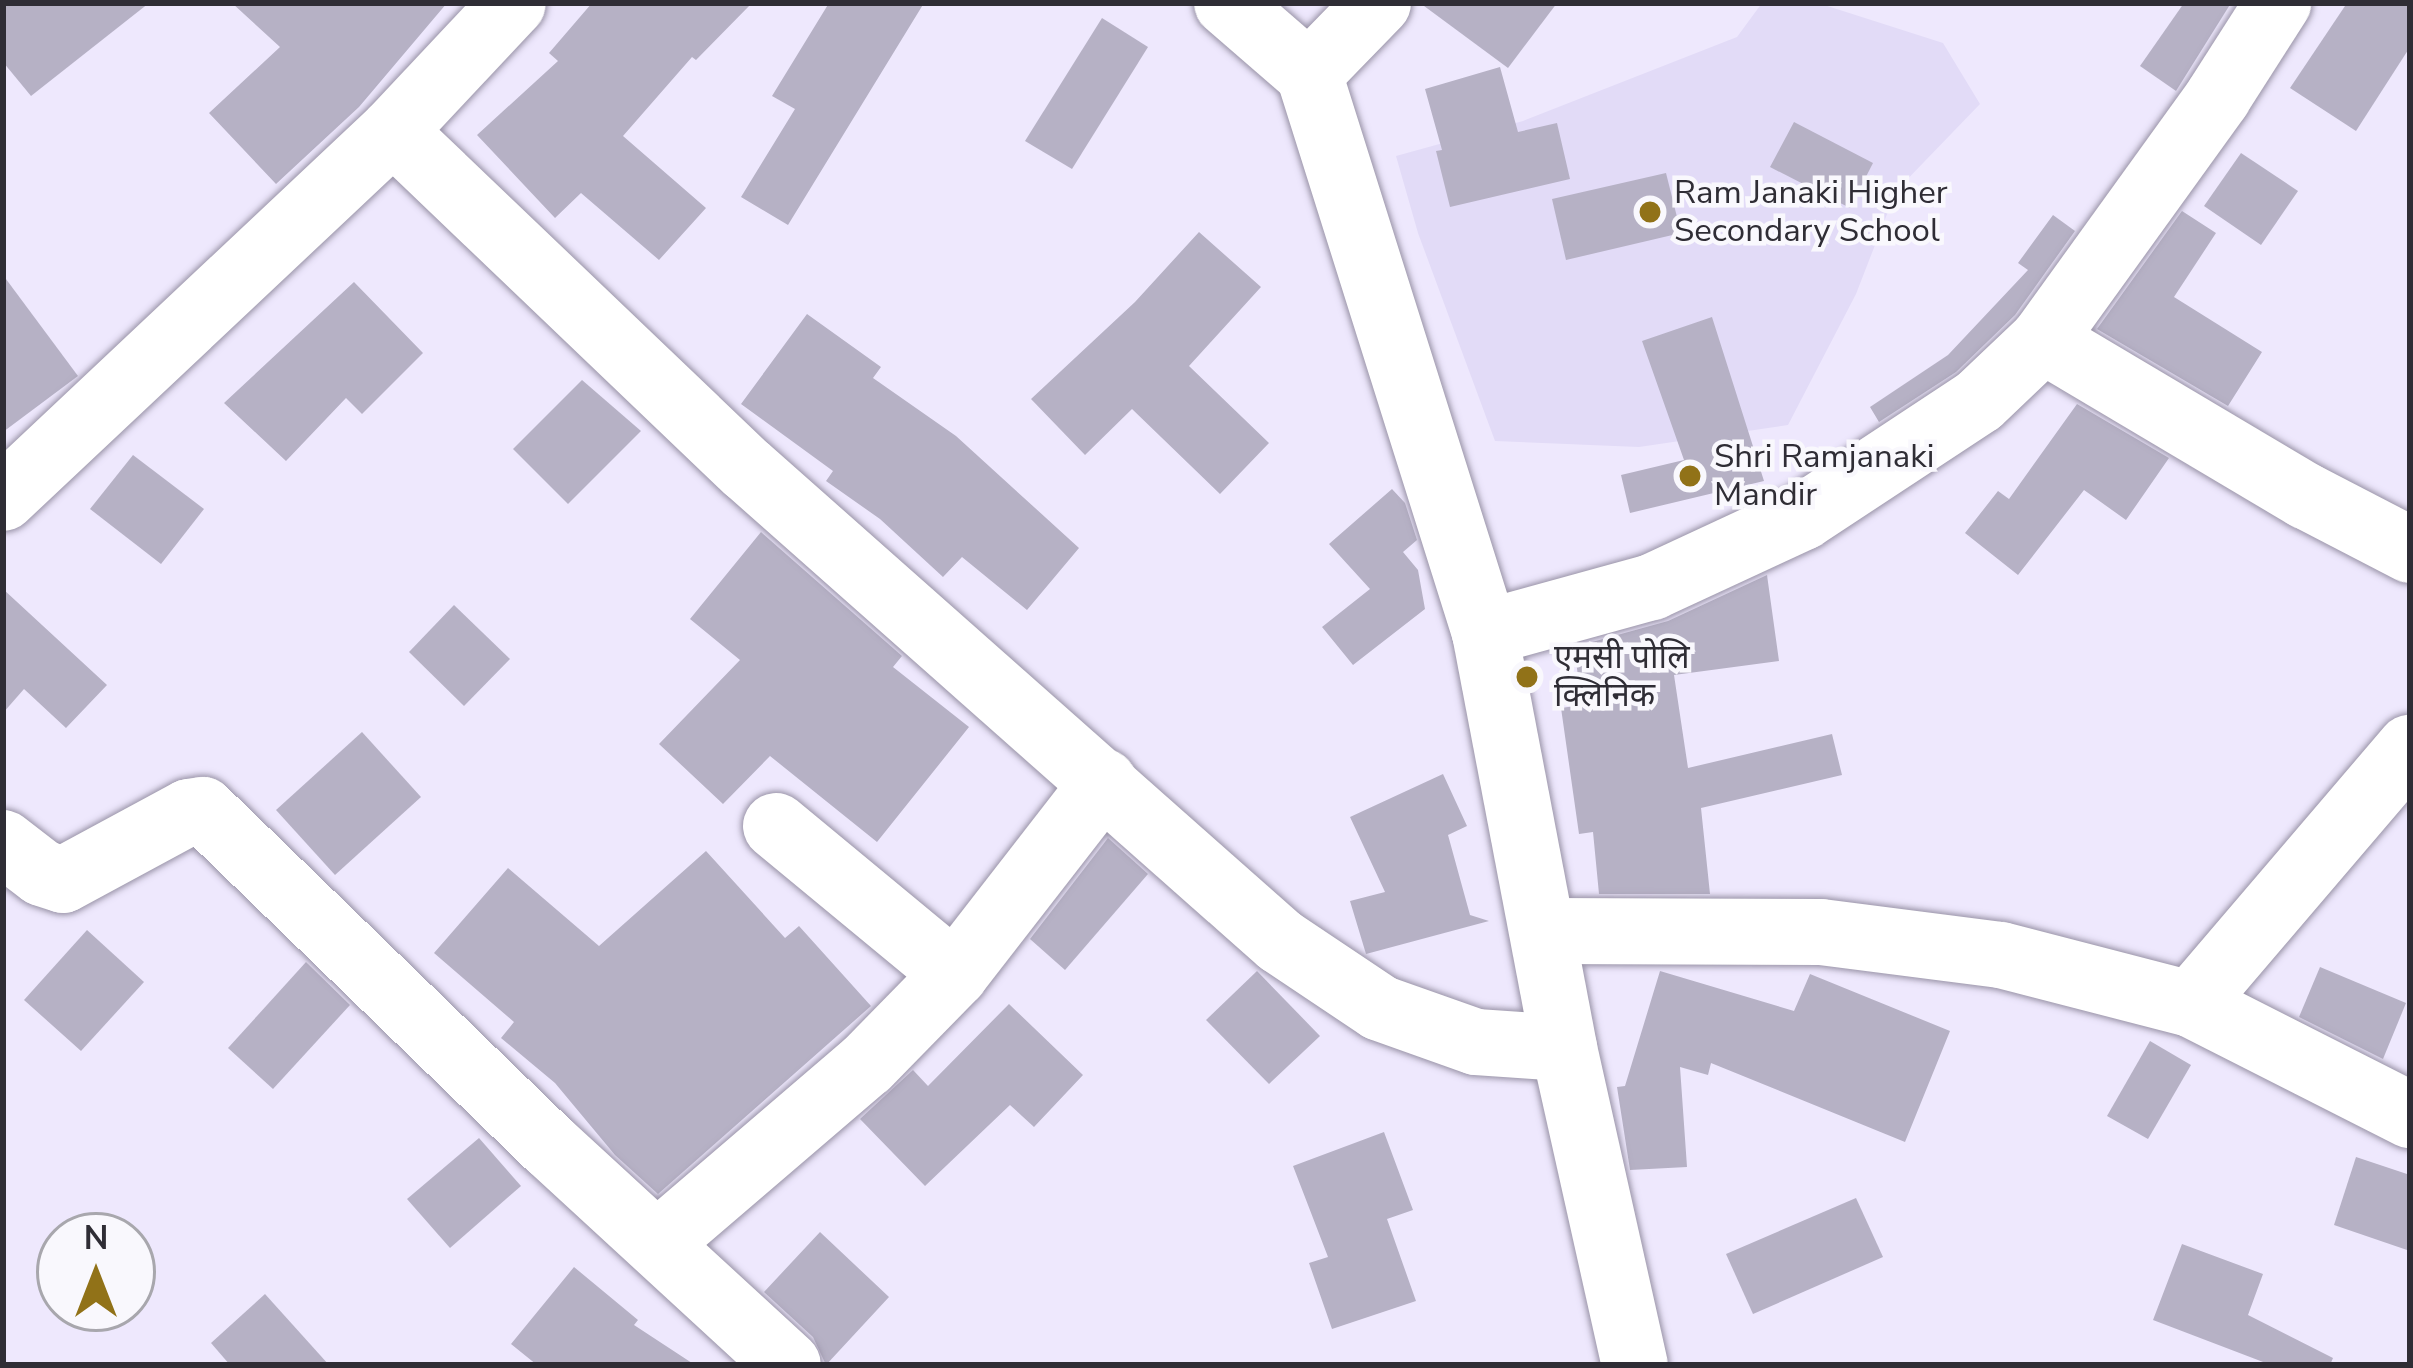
<!DOCTYPE html>
<meta charset="utf-8">
<style>
body{margin:0}
#map{position:relative;width:2413px;height:1368px;overflow:hidden;background:#eee8fd;font-family:"Nunito Sans","Noto Sans Devanagari",sans-serif}
div>[style]{position:absolute}
.built>*{inset:0;background:#e2dbf7}
.building>*{inset:0;background:#b6b1c5}
.roads{filter:drop-shadow(0 0 3px #9993a7) drop-shadow(0 0 3px #9993a7)}
.minor>*{height:66px;margin:-33px;padding:0 33px;transform-origin:33px;border-radius:33px;background:#fff}
.dots>*{width:33px;height:33px;translate:-50% -50%;box-sizing:border-box;border:6px solid #f9f8fd;border-radius:50%}
span{translate:-50% -50%;white-space:nowrap;text-align:center;line-height:1.15;-webkit-text-stroke:9px #f9f8fd;paint-order:stroke}
.poi-label{font-size:33px;color:#2f2d35}
.left{translate:0 -50%;text-align:left}
.frame{position:absolute;inset:0;border:6px solid #2f2d35;pointer-events:none}
.north{position:absolute;left:36px;top:1212px;width:120px;height:120px;box-sizing:border-box;background:#f9f8fd;border:3px solid #a8a7ad;border-radius:50%;rotate:0deg;font-size:33px;font-weight:700;line-height:48px;text-align:center;color:#2f2d35}
.north::after{content:'';display:block;margin:auto;width:42px;height:54px;background:#917218;clip-path:polygon(50% 0,100% 100%,50% 72%,0 100%)}
</style>
<div id="map">
<div class="built">
<div style="clip-path:polygon(1762px 3px,1818px 3px,1943px 43px,1980px 104px,1896px 191px,1856px 294px,1788px 425px,1639px 447px,1495px 441px,1418px 233px,1396px 156px,1523px 121px,1737px 37px)"></div>
</div>
<div class="building">
<div style="clip-path:polygon(3px 3px,149px 3px,31px 96px,3px 62px)"></div>
<div style="clip-path:polygon(232px 3px,447px 3px,359px 107px,276px 184px,209px 113px,280px 47px)"></div>
<div style="clip-path:polygon(592px 3px,752px 3px,696px 60px,692px 57px,623px 136px,706px 208px,659px 260px,581px 193px,555px 218px,477px 135px,558px 61px,549px 53px)"></div>
<div style="clip-path:polygon(829px 3px,924px 3px,788px 225px,741px 197px,795px 109px,772px 96px)"></div>
<div style="clip-path:polygon(1420px 3px,1557px 3px,1508px 68px)"></div>
<div style="clip-path:polygon(2184px 3px,2231px 3px,2176px 91px,2140px 66px)"></div>
<div style="clip-path:polygon(2347px 3px,2410px 3px,2410px 47px,2356px 131px,2290px 88px)"></div>
<div style="clip-path:polygon(1102px 18px,1148px 47px,1072px 169px,1025px 141px)"></div>
<div style="clip-path:polygon(1500px 67px,1518px 132px,1557px 123px,1570px 179px,1450px 207px,1436px 151px,1442px 150px,1425px 89px)"></div>
<div style="clip-path:polygon(1794px 122px,1873px 163px,1850px 208px,1770px 167px)"></div>
<div style="clip-path:polygon(2241px 153px,2298px 191px,2261px 245px,2204px 206px)"></div>
<div style="clip-path:polygon(1666px 173px,1681px 233px,1566px 260px,1552px 199px)"></div>
<div style="clip-path:polygon(2182px 211px,2216px 233px,2174px 297px,2262px 352px,2228px 406px,2097px 329px)"></div>
<div style="clip-path:polygon(2053px 215px,2075px 231px,2015px 315px,1956px 372px,1879px 422px,1870px 407px,1948px 355px,2028px 270px,2018px 263px)"></div>
<div style="clip-path:polygon(1199px 232px,1261px 287px,1189px 366px,1269px 443px,1220px 494px,1132px 409px,1085px 455px,1031px 399px,1135px 302px)"></div>
<div style="clip-path:polygon(3px 275px,78px 376px,3px 432px)"></div>
<div style="clip-path:polygon(354px 282px,423px 353px,362px 414px,346px 398px,286px 461px,224px 403px)"></div>
<div style="clip-path:polygon(807px 314px,881px 367px,873px 378px,956px 436px,1079px 548px,1027px 610px,962px 557px,943px 577px,880px 519px,826px 481px,833px 471px,741px 404px)"></div>
<div style="clip-path:polygon(1712px 317px,1764px 481px,1630px 513px,1621px 475px,1684px 460px,1642px 341px)"></div>
<div style="clip-path:polygon(582px 380px,641px 431px,568px 504px,513px 449px)"></div>
<div style="clip-path:polygon(2077px 404px,2169px 458px,2126px 520px,2084px 490px,2018px 575px,1965px 533px,1998px 491px,2009px 499px)"></div>
<div style="clip-path:polygon(133px 455px,204px 509px,161px 564px,90px 509px)"></div>
<div style="clip-path:polygon(1392px 489px,1405px 503px,1417px 540px,1403px 552px,1418px 570px,1425px 609px,1353px 665px,1322px 627px,1370px 589px,1329px 544px)"></div>
<div style="clip-path:polygon(761px 532px,902px 656px,893px 667px,969px 727px,877px 842px,770px 756px,723px 804px,659px 744px,740px 660px,690px 619px)"></div>
<div style="clip-path:polygon(1767px 575px,1779px 661px,1674px 675px,1688px 768px,1832px 734px,1842px 775px,1701px 808px,1710px 894px,1599px 894px,1593px 832px,1579px 834px,1561px 708px,1582px 705px,1574px 647px,1668px 621px)"></div>
<div style="clip-path:polygon(3px 589px,107px 685px,66px 728px,24px 689px,3px 713px)"></div>
<div style="clip-path:polygon(454px 605px,510px 659px,464px 706px,409px 652px)"></div>
<div style="clip-path:polygon(362px 732px,421px 797px,335px 875px,276px 810px)"></div>
<div style="clip-path:polygon(1443px 774px,1467px 826px,1448px 835px,1470px 915px,1489px 921px,1366px 954px,1350px 901px,1385px 892px,1350px 817px)"></div>
<div style="clip-path:polygon(1108px 838px,1148px 874px,1065px 970px,1030px 939px)"></div>
<div style="clip-path:polygon(706px 851px,785px 938px,799px 926px,871px 1006px,658px 1194px,615px 1155px,555px 1083px,501px 1038px,514px 1022px,434px 953px,508px 868px,599px 946px)"></div>
<div style="clip-path:polygon(87px 930px,144px 982px,81px 1051px,24px 1000px)"></div>
<div style="clip-path:polygon(306px 962px,350px 1005px,273px 1089px,228px 1048px)"></div>
<div style="clip-path:polygon(2320px 967px,2406px 1003px,2383px 1059px,2299px 1017px)"></div>
<div style="clip-path:polygon(1257px 971px,1320px 1036px,1269px 1084px,1206px 1020px)"></div>
<div style="clip-path:polygon(1660px 971px,1794px 1011px,1810px 974px,1950px 1031px,1905px 1142px,1711px 1063px,1708px 1075px,1680px 1067px,1687px 1167px,1630px 1170px,1617px 1087px,1625px 1086px)"></div>
<div style="clip-path:polygon(1009px 1004px,1083px 1075px,1034px 1127px,1010px 1105px,925px 1186px,860px 1119px,913px 1070px,928px 1086px)"></div>
<div style="clip-path:polygon(2150px 1041px,2191px 1065px,2148px 1139px,2107px 1116px)"></div>
<div style="clip-path:polygon(1384px 1132px,1413px 1210px,1387px 1219px,1416px 1301px,1332px 1329px,1309px 1263px,1328px 1257px,1293px 1166px)"></div>
<div style="clip-path:polygon(479px 1138px,521px 1186px,450px 1248px,407px 1199px)"></div>
<div style="clip-path:polygon(2356px 1157px,2410px 1175px,2410px 1251px,2334px 1225px)"></div>
<div style="clip-path:polygon(1856px 1198px,1883px 1257px,1753px 1314px,1726px 1254px)"></div>
<div style="clip-path:polygon(820px 1232px,889px 1297px,826px 1365px,813px 1337px,764px 1292px)"></div>
<div style="clip-path:polygon(2182px 1244px,2263px 1274px,2248px 1315px,2333px 1358px,2330px 1365px,2271px 1365px,2153px 1320px)"></div>
<div style="clip-path:polygon(574px 1267px,638px 1320px,634px 1325px,695px 1365px,537px 1365px,511px 1344px)"></div>
<div style="clip-path:polygon(265px 1294px,329px 1365px,230px 1365px,211px 1343px)"></div>
</div>
<div class="roads">
<div class="minor">
<div style="left:1227px;top:3px;width:108px;rotate:40.9deg"></div>
<div style="left:1309px;top:74px;width:586px;rotate:72.52deg"></div>
<div style="left:1485px;top:633px;width:422px;rotate:79.2deg"></div>
<div style="left:1564px;top:1048px;width:325px;rotate:77.4deg"></div>
<div style="left:1309px;top:74px;width:99px;rotate:-45.8deg"></div>
<div style="left:393px;top:131px;width:489px;rotate:43.7deg"></div>
<div style="left:747px;top:469px;width:712px;rotate:41.53deg"></div>
<div style="left:1280px;top:941px;width:120px;rotate:33.8deg"></div>
<div style="left:1380px;top:1008px;width:102px;rotate:19.5deg"></div>
<div style="left:1476px;top:1042px;width:88px;rotate:3.9deg"></div>
<div style="left:2043px;top:340px;width:306px;rotate:30.7deg"></div>
<div style="left:2306px;top:496px;width:117px;rotate:27.4deg"></div>
<div style="left:3px;top:498px;width:536px;rotate:-43.26deg"></div>
<div style="left:393px;top:131px;width:175px;rotate:-46.8deg"></div>
<div style="left:1485px;top:633px;width:173px;rotate:-15.4deg"></div>
<div style="left:1652px;top:587px;width:166px;rotate:-24.9deg"></div>
<div style="left:1803px;top:517px;width:211px;rotate:-33.4deg"></div>
<div style="left:1979px;top:401px;width:88px;rotate:-43.6deg"></div>
<div style="left:2043px;top:340px;width:299px;rotate:-54.2deg"></div>
<div style="left:2218px;top:97px;width:112px;rotate:-57.4deg"></div>
<div style="left:776px;top:826px;width:232px;rotate:39.6deg"></div>
<div style="left:3px;top:843px;width:49px;rotate:37.6deg"></div>
<div style="left:42px;top:873px;width:22px;rotate:18deg"></div>
<div style="left:63px;top:880px;width:143px;rotate:-28.4deg"></div>
<div style="left:189px;top:812px;width:14px;rotate:-8deg"></div>
<div style="left:203px;top:810px;width:483px;rotate:44.1deg"></div>
<div style="left:550px;top:1146px;width:323px;rotate:42.6deg"></div>
<div style="left:1545px;top:931px;width:276px;rotate:0.2deg"></div>
<div style="left:1821px;top:932px;width:181px;rotate:7.3deg"></div>
<div style="left:2001px;top:955px;width:196px;rotate:14.5deg"></div>
<div style="left:2191px;top:1004px;width:246px;rotate:26.9deg"></div>
<div style="left:2191px;top:1004px;width:337px;rotate:-49.5deg"></div>
<div style="left:658px;top:1243px;width:275px;rotate:-40.6deg"></div>
<div style="left:867px;top:1064px;width:126px;rotate:-45.6deg"></div>
<div style="left:955px;top:974px;width:243px;rotate:-52.2deg"></div>
</div>
</div>
<div class="dots">
<div style="left:1650px;top:212px;background:#917218"></div>
<div style="left:1690px;top:476px;background:#917218"></div>
<div style="left:1527px;top:677px;background:#917218"></div>
</div>
<div class="poi-label">
<span class="left" style="left:1674px;top:212px">Ram Janaki Higher<br>Secondary School</span>
<span class="left" style="left:1714px;top:476px">Shri Ramjanaki<br>Mandir</span>
<span class="left" style="left:1554px;top:677px">एमसी पोलि<br>क्लिनिक</span>
</div>
<div class="frame"></div>
<div class="north">N</div>
</div>
